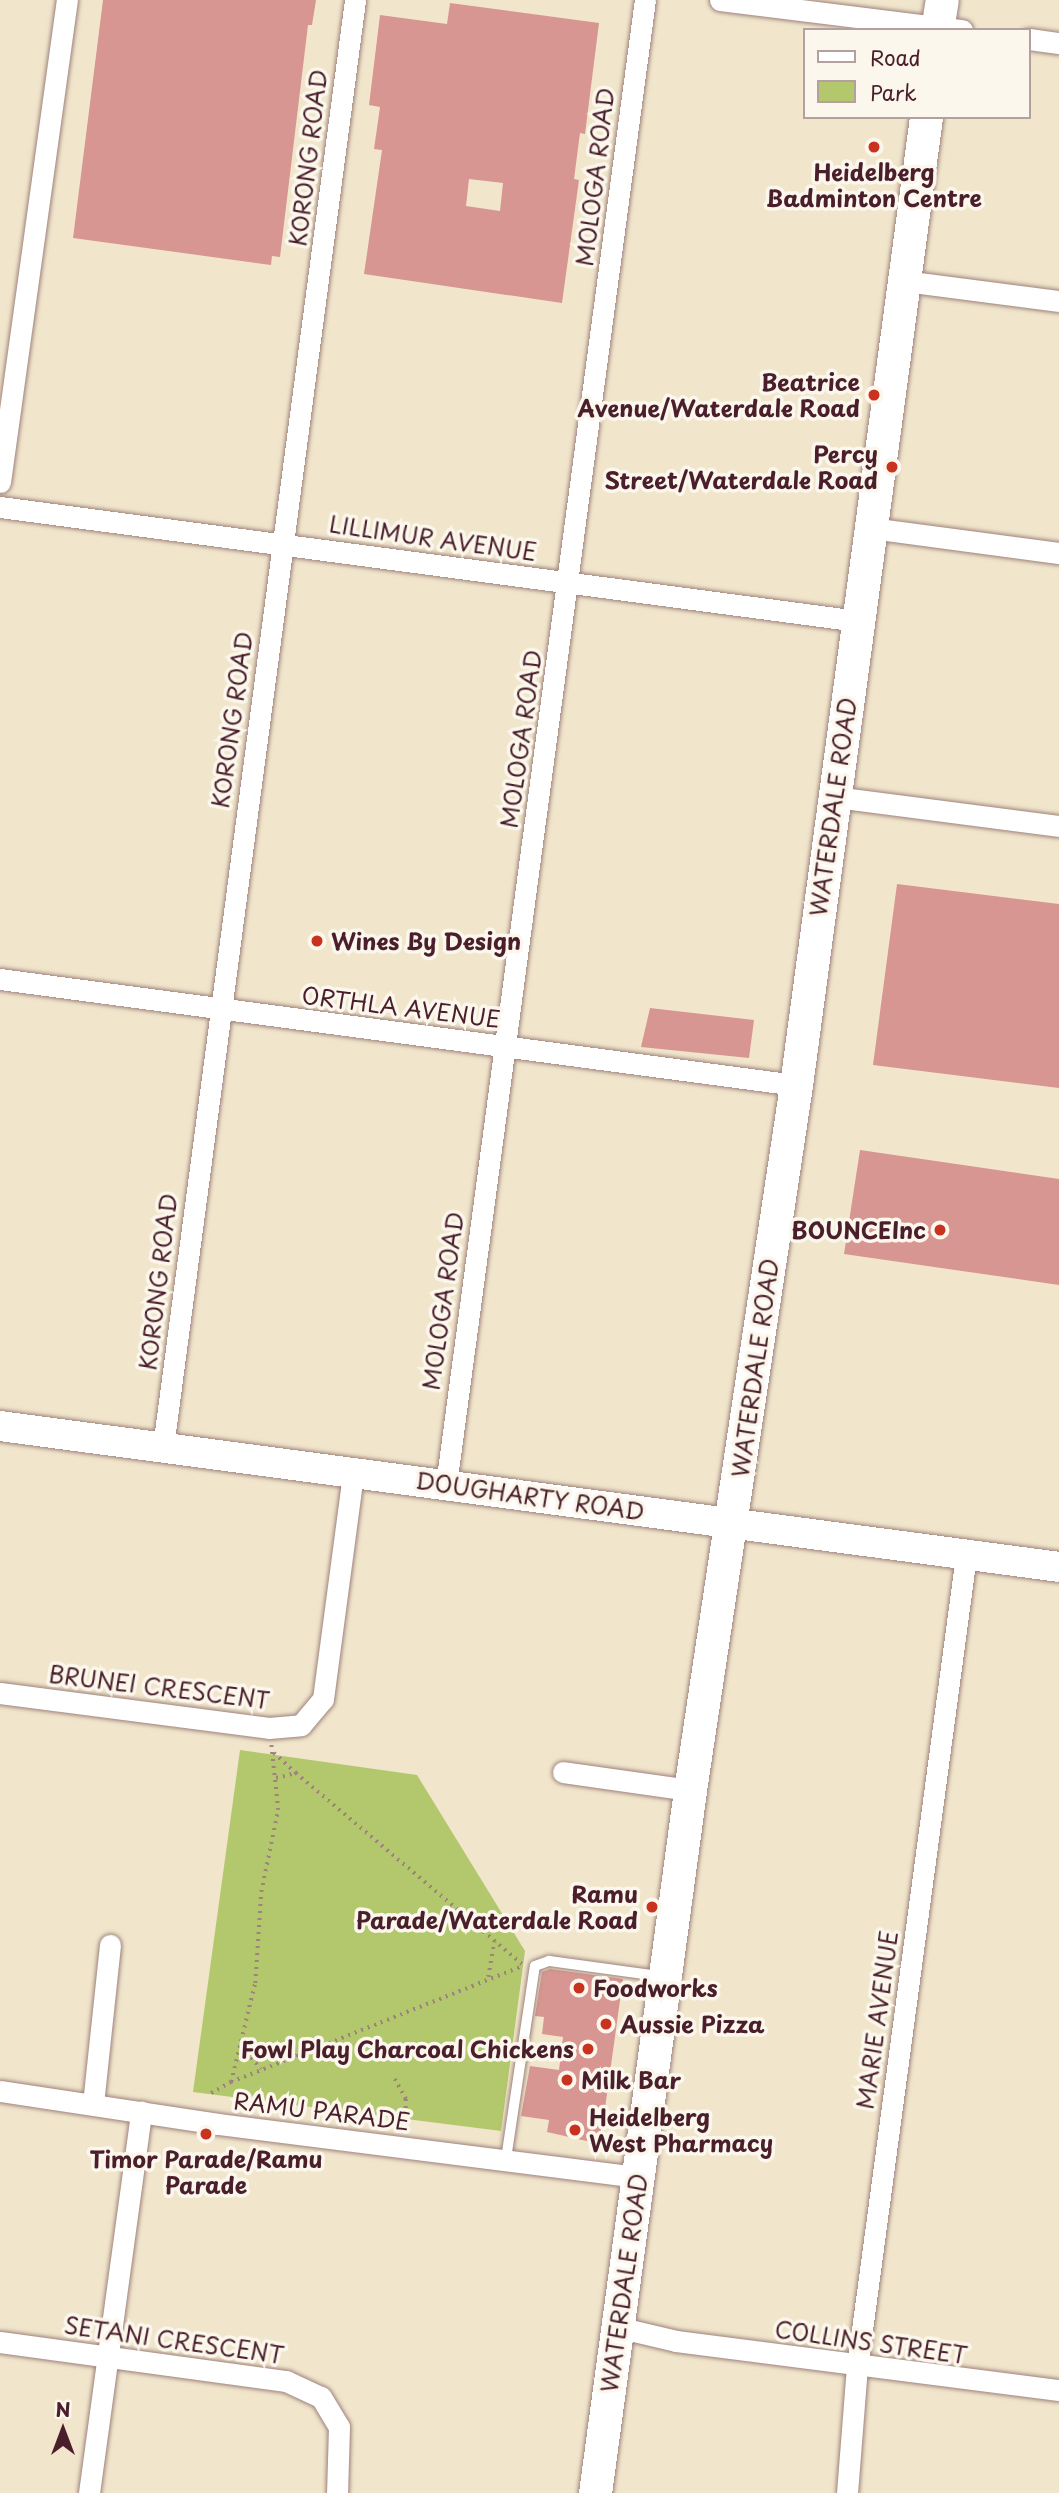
<!DOCTYPE html>
<style>
body{margin:0}
#map{position:relative;width:1059px;height:2493px;overflow:hidden;background:#f1e6cc;font-family:"Playpen Sans",sans-serif}
div>[style]{position:absolute}
.green>*{inset:0;background:#b3c86c}
.building>*{inset:0;background:#d79691}
.path>*{height:3.5px;margin-top:-1.75px;transform-origin:0;background:repeating-linear-gradient(90deg,#9e827c 0 2px,transparent 0 7px)}
.roads{filter:drop-shadow(0 0 2px #9e827c) drop-shadow(0 0 2px #9e827c)}
.lane>*{height:10px;margin:-5px;padding:0 5px;transform-origin:5px;border-radius:5px;background:#fff}
.street>*{height:21px;margin:-10.5px;padding:0 10.5px;transform-origin:10.5px;border-radius:10.5px;background:#fff}
.secondary>*{height:30px;margin:-15px;padding:0 15px;transform-origin:15px;border-radius:15px;background:#fff}
.primary>*{height:33px;margin:-16.5px;padding:0 16.5px;transform-origin:16.5px;border-radius:16.5px;background:#fff}
.dots>*{width:19px;height:19px;translate:-50% -50%;box-sizing:border-box;border:4px solid #fbf7ec;border-radius:50%}
span{translate:-50% -50%;white-space:nowrap;text-align:center;line-height:1.15;-webkit-text-stroke:7px #fbf7ec;paint-order:stroke}
.street-label{font-size:23px;color:#4a1f2b}
.poi-label{font-size:23px;color:#4a1f2b;font-weight:700}
.right{translate:-100% -50%;text-align:right}
.left{translate:0 -50%;text-align:left}
.legend{position:absolute;left:803px;top:28px;width:228px;height:91px;box-sizing:border-box;background:#fbf7ec;border:2px solid #b4a19f;margin:0;padding:9px 12px;list-style:none;font-size:21px;color:#4a1f2b}
.legend li{display:flex;align-items:center;gap:14px;height:35px}
.legend b{width:35px;border:2px solid #b4a19f}
.north{position:absolute;left:28px;top:2395px;width:70px;height:70px;-webkit-text-stroke:5px #fbf7ec;paint-order:stroke;rotate:0deg;font-size:19px;font-weight:700;line-height:28px;text-align:center;color:#4a1f2b}
.north::after{content:'';display:block;margin:auto;width:24px;height:32px;background:#4a1f2b;clip-path:polygon(50% 0,100% 100%,50% 72%,0 100%)}
</style>
<div id="map">
<div class="green">
<div style="clip-path:polygon(240px 1750px,417px 1775px,525px 1951px,501px 2131px,193px 2092px)"></div>
</div>
<div class="building">
<div style="clip-path:polygon(103px 0,316px 0,312px 25px,308px 25px,280px 257px,272px 256px,271px 265px,73px 238px)"></div>
<div style="clip-path:polygon(evenodd,450px 3px,599px 23px,585px 134px,580px 133px,574px 179px,579px 180px,562px 303px,364px 274px,382px 150px,374px 149px,380px 107px,369px 105px,380px 15px,447px 24px,450px 3px,469px 179px,503px 183px,500px 211px,466px 206px,469px 179px)"></div>
<div style="clip-path:polygon(897px 884px,1059px 904px,1059px 1088px,873px 1065px)"></div>
<div style="clip-path:polygon(650px 1008px,754px 1020px,749px 1058px,641px 1047px)"></div>
<div style="clip-path:polygon(860px 1150px,1059px 1179px,1059px 1285px,844px 1254px)"></div>
<div style="clip-path:polygon(550px 1969px,623px 1979px,600px 2144px,547px 2132px,549px 2120px,521px 2116px,530px 2066px,559px 2070px,563px 2037px,542px 2034px,544px 2017px,535px 2016px,542px 1972px)"></div>
</div>
<div class="path">
<div style="left:274px;top:1753px;width:30px;rotate:42deg"></div>
<div style="left:276px;top:1778px;width:21px;rotate:-14deg"></div>
<div style="left:296px;top:1773px;width:296px;rotate:40.2deg"></div>
<div style="left:488px;top:1977px;width:36px;rotate:-80deg"></div>
<div style="left:242px;top:2047px;width:29px;rotate:49deg"></div>
<div style="left:395px;top:2079px;width:23px;rotate:61deg"></div>
<div style="left:406px;top:2099px;width:21px;rotate:90deg"></div>
<div style="left:231px;top:2082px;width:313px;rotate:-21.7deg"></div>
<div style="left:211px;top:2093px;width:23px;rotate:-29deg"></div>
<div style="left:231px;top:2082px;width:102px;rotate:-76.4deg"></div>
<div style="left:255px;top:1983px;width:91px;rotate:-86.2deg"></div>
<div style="left:261px;top:1892px;width:84px;rotate:-78.3deg"></div>
<div style="left:278px;top:1810px;width:65px;rotate:-96.1deg"></div>
</div>
<div class="roads">
<div class="lane">
<div style="left:506px;top:2159px;width:195px;rotate:-81.5deg"></div>
<div style="left:535px;top:1966px;width:15px;rotate:-20deg"></div>
<div style="left:549px;top:1961px;width:111px;rotate:7.8deg"></div>
</div>
<div class="street">
<div style="left:720px;top:0;width:244px;rotate:7.1deg"></div>
<div style="left:1029px;top:39px;width:30px;rotate:8deg"></div>
<div style="left:904px;top:281px;width:156px;rotate:7.4deg"></div>
<div style="left:0;top:482px;width:487px;rotate:-82.1deg"></div>
<div style="left:0;top:507px;width:866px;rotate:7.57deg"></div>
<div style="left:871px;top:528px;width:190px;rotate:7.6deg"></div>
<div style="left:835px;top:797px;width:226px;rotate:7.4deg"></div>
<div style="left:0;top:979px;width:803px;rotate:7.59deg"></div>
<div style="left:163px;top:1447px;width:1460px;rotate:-82.44deg"></div>
<div style="left:446px;top:1485px;width:1498px;rotate:-82.37deg"></div>
<div style="left:0;top:1693px;width:271px;rotate:7.4deg"></div>
<div style="left:269px;top:1728px;width:32px;rotate:-5deg"></div>
<div style="left:301px;top:1725px;width:34px;rotate:-50deg"></div>
<div style="left:323px;top:1699px;width:228px;rotate:-82.4deg"></div>
<div style="left:563px;top:1772px;width:128px;rotate:8.1deg"></div>
<div style="left:0;top:2091px;width:220px;rotate:8.6deg"></div>
<div style="left:218px;top:2124px;width:423px;rotate:7.2deg"></div>
<div style="left:93px;top:2104px;width:160px;rotate:-83.9deg"></div>
<div style="left:617px;top:2327px;width:61px;rotate:13.3deg"></div>
<div style="left:676px;top:2341px;width:386px;rotate:7.3deg"></div>
<div style="left:0;top:2342px;width:289px;rotate:7.8deg"></div>
<div style="left:286px;top:2381px;width:38px;rotate:25deg"></div>
<div style="left:321px;top:2397px;width:35px;rotate:59deg"></div>
<div style="left:339px;top:2427px;width:66px;rotate:91.7deg"></div>
<div style="left:89px;top:2493px;width:385px;rotate:-82.2deg"></div>
<div style="left:847px;top:2493px;width:126px;rotate:-85.5deg"></div>
<div style="left:857px;top:2367px;width:819px;rotate:-82.35deg"></div>
</div>
<div class="secondary">
<div style="left:0;top:1426px;width:1068px;rotate:7.58deg"></div>
</div>
<div class="primary">
<div style="left:937px;top:30px;width:30px;rotate:-81deg"></div>
<div style="left:595px;top:2493px;width:709px;rotate:-82.3deg"></div>
<div style="left:690px;top:1790px;width:713px;rotate:-81.45deg"></div>
<div style="left:796px;top:1085px;width:977px;rotate:-82.35deg"></div>
</div>
</div>
<div class="dots">
<div style="left:874px;top:147px;background:#c8321e"></div>
<div style="left:874px;top:395px;background:#c8321e"></div>
<div style="left:892px;top:467px;background:#c8321e"></div>
<div style="left:317px;top:941px;background:#c8321e"></div>
<div style="left:940px;top:1230px;background:#c8321e"></div>
<div style="left:652px;top:1907px;background:#c8321e"></div>
<div style="left:579px;top:1988px;background:#c8321e"></div>
<div style="left:606px;top:2024px;background:#c8321e"></div>
<div style="left:588px;top:2049px;background:#c8321e"></div>
<div style="left:567px;top:2080px;background:#c8321e"></div>
<div style="left:575px;top:2130px;background:#c8321e"></div>
<div style="left:206px;top:2134px;background:#c8321e"></div>
</div>
<div class="street-label">
<span style="left:308px;top:158px;rotate:-83deg">KORONG ROAD</span>
<span style="left:595px;top:177px;rotate:-83deg">MOLOGA ROAD</span>
<span style="left:433px;top:538px;rotate:8deg">LILLIMUR AVENUE</span>
<span style="left:232px;top:720px;rotate:-82deg">KORONG ROAD</span>
<span style="left:521px;top:739px;rotate:-82deg">MOLOGA ROAD</span>
<span style="left:833px;top:807px;rotate:-82deg">WATERDALE ROAD</span>
<span style="left:401px;top:1007px;rotate:7deg">ORTHLA AVENUE</span>
<span style="left:158px;top:1282px;rotate:-83deg">KORONG ROAD</span>
<span style="left:443px;top:1301px;rotate:-82deg">MOLOGA ROAD</span>
<span style="left:755px;top:1368px;rotate:-82deg">WATERDALE ROAD</span>
<span style="left:530px;top:1496px;rotate:8deg">DOUGHARTY ROAD</span>
<span style="left:159px;top:1687px;rotate:7deg">BRUNEI CRESCENT</span>
<span style="left:877px;top:2020px;rotate:-82deg">MARIE AVENUE</span>
<span style="left:322px;top:2111px;rotate:7deg">RAMU PARADE</span>
<span style="left:624px;top:2283px;rotate:-82deg">WATERDALE ROAD</span>
<span style="left:174px;top:2340px;rotate:8deg">SETANI CRESCENT</span>
<span style="left:871px;top:2342px;rotate:8deg">COLLINS STREET</span>
</div>
<div class="poi-label">
<span style="left:874px;top:185px">Heidelberg<br>Badminton Centre</span>
<span class="right" style="left:860px;top:395px">Beatrice<br>Avenue/Waterdale Road</span>
<span class="right" style="left:878px;top:467px">Percy<br>Street/Waterdale Road</span>
<span class="left" style="left:331px;top:941px">Wines By Design</span>
<span class="right" style="left:926px;top:1230px">BOUNCEInc</span>
<span class="right" style="left:638px;top:1907px">Ramu<br>Parade/Waterdale Road</span>
<span class="left" style="left:593px;top:1988px">Foodworks</span>
<span class="left" style="left:620px;top:2024px">Aussie Pizza</span>
<span class="right" style="left:574px;top:2049px">Fowl Play Charcoal Chickens</span>
<span class="left" style="left:581px;top:2080px">Milk Bar</span>
<span class="left" style="left:589px;top:2130px">Heidelberg<br>West Pharmacy</span>
<span style="left:206px;top:2172px">Timor Parade/Ramu<br>Parade</span>
</div>
<ul class="legend">
<li><b style="height:9px;background:#fff"></b>Road</li>
<li><b style="height:19px;background:#b3c86c"></b>Park</li>
</ul>
<div class="north">N</div>
</div>
